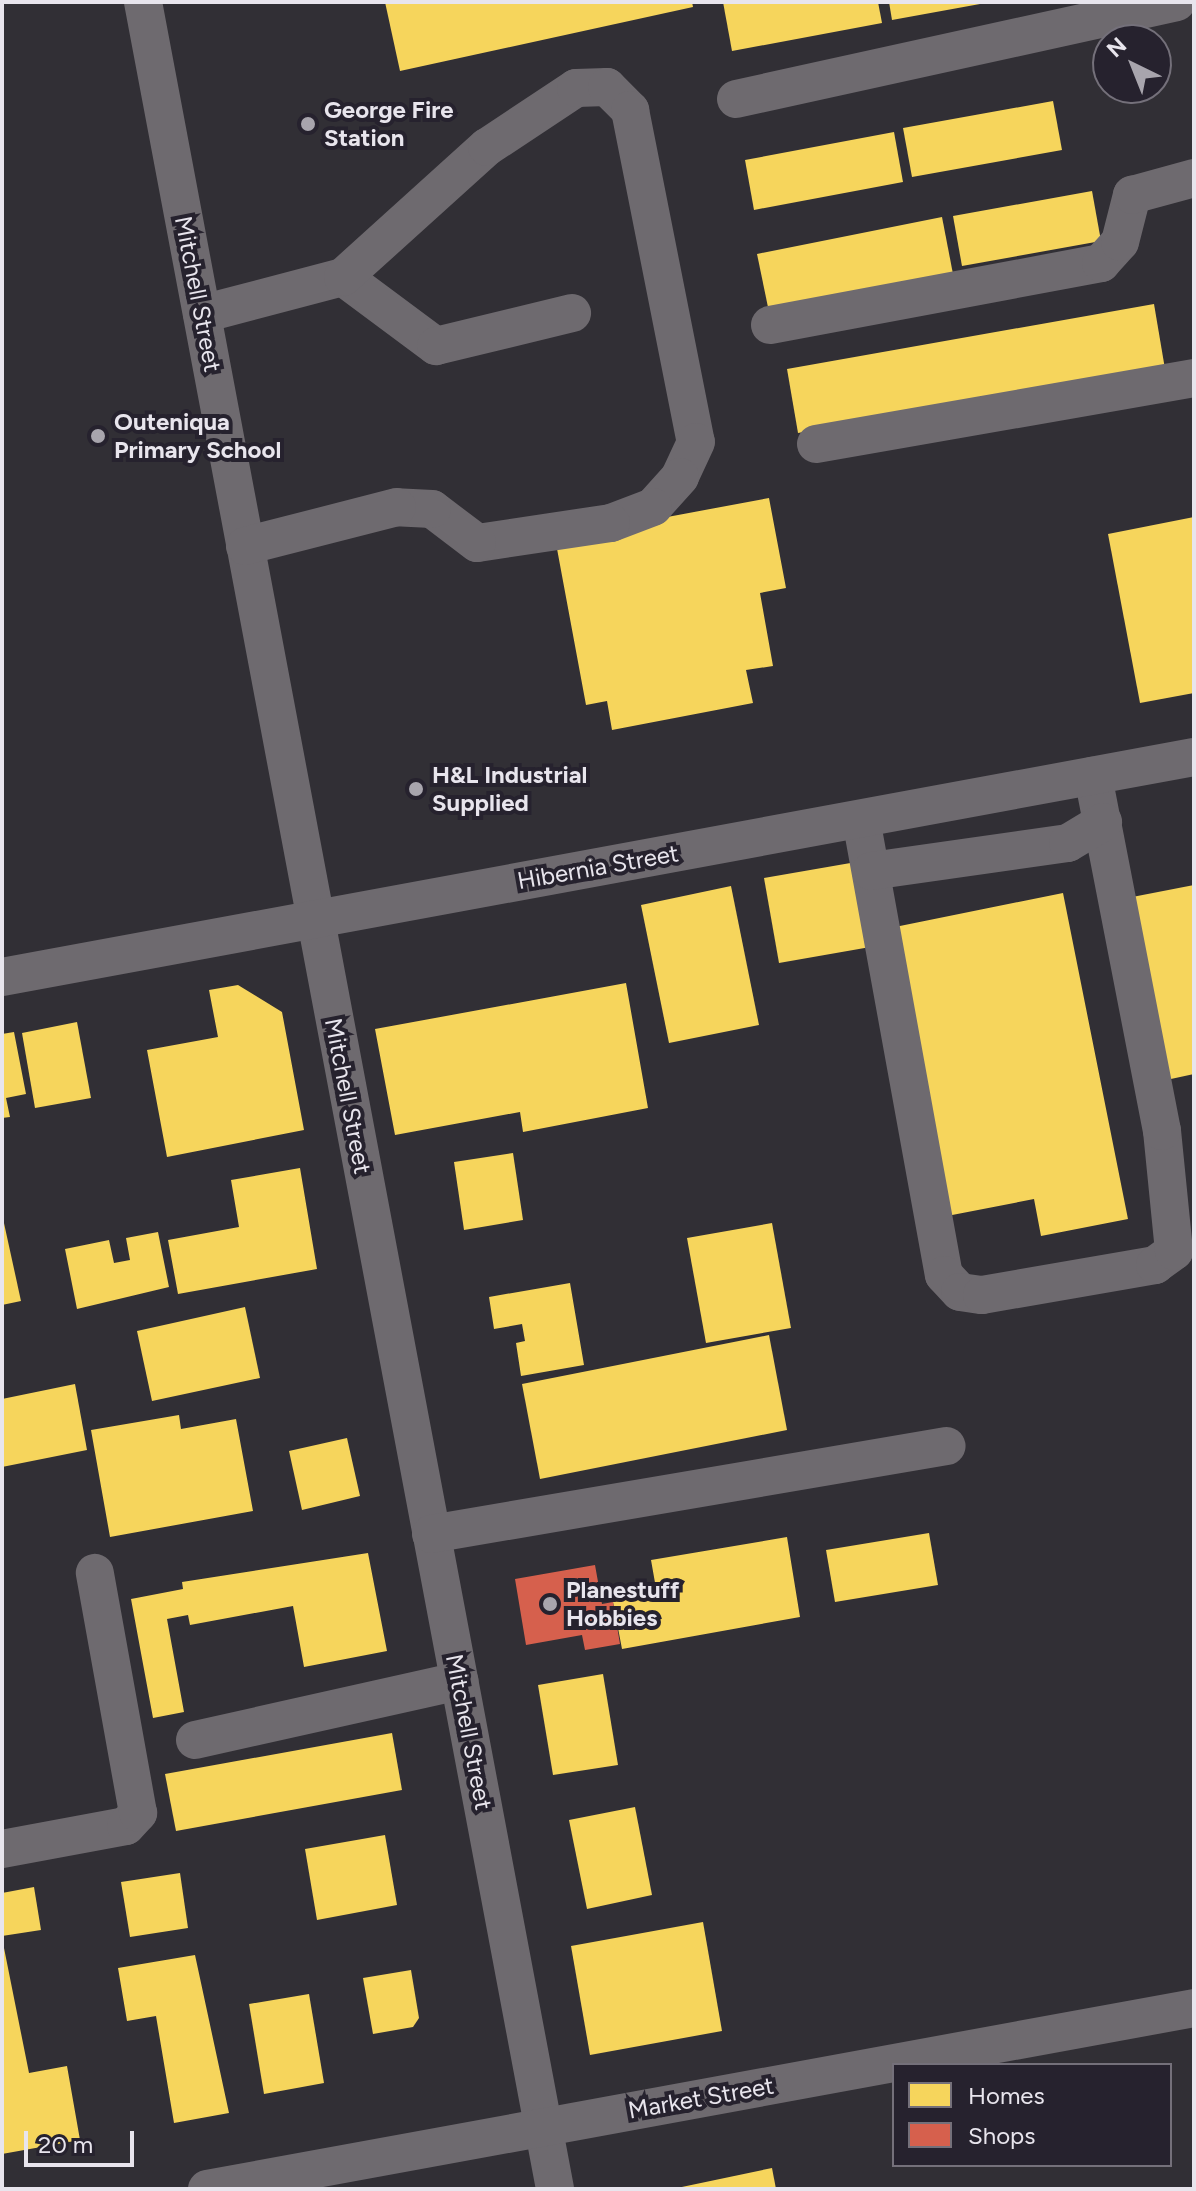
<!DOCTYPE html>
<style>
body{margin:0}
#map{position:relative;width:1196px;height:2191px;overflow:hidden;background:#312f35;font-family:Figtree,sans-serif}
div>[style]{position:absolute}
.homes>*{inset:0;background:#f6d55c}
.shops>*{inset:0;background:#d6604d}
.minor>*{height:38px;margin:-19px;padding:0 19px;transform-origin:19px;border-radius:19px;background:#6e6a6f}
.dots>*{width:22px;height:22px;translate:-50% -50%;box-sizing:border-box;border:4px solid #26222e;border-radius:50%}
span{translate:-50% -50%;white-space:nowrap;text-align:center;line-height:1.15;-webkit-text-stroke:8px #26222e;paint-order:stroke}
.poi-label{font-size:24px;color:#e8e5ed;font-weight:700}
.left{translate:0 -50%;text-align:left}
.street-label{font-size:24px;color:#e8e5ed}
.frame{position:absolute;inset:0;border:4px solid #e8e5ed;pointer-events:none}
.legend{position:absolute;left:892px;top:2063px;width:280px;height:104px;box-sizing:border-box;background:#26222e;border:2px solid #74707a;margin:0;padding:10px 14px;list-style:none;font-size:24px;color:#e8e5ed}
.legend li{display:flex;align-items:center;gap:16px;height:40px}
.legend b{width:40px;border:2px solid #74707a}
.north{position:absolute;left:1092px;top:24px;width:80px;height:80px;box-sizing:border-box;background:#26222e;border:2px solid #74707a;border-radius:50%;rotate:317deg;font-size:22px;font-weight:700;line-height:32px;text-align:center;color:#e8e5ed}
.north::after{content:'';display:block;margin:auto;width:28px;height:36px;background:#a8a5ad;clip-path:polygon(50% 0,100% 100%,50% 72%,0 100%)}
.scale{position:absolute;left:24px;top:2131px;width:110px;height:36px;box-sizing:border-box;border:4px solid #e8e5ed;border-top:0;padding-left:10px;font-size:24px;line-height:28px;white-space:nowrap;color:#e8e5ed;-webkit-text-stroke:6px #26222e;paint-order:stroke}
</style>
<div id="map">
<div class="homes">
<div style="clip-path:polygon(385px 2px,692px 2px,693px 7px,400px 71px)"></div>
<div style="clip-path:polygon(723px 2px,878px 2px,882px 23px,732px 51px)"></div>
<div style="clip-path:polygon(889px 2px,980px 2px,980px 4px,892px 20px)"></div>
<div style="clip-path:polygon(1053px 101px,1062px 150px,912px 177px,903px 128px)"></div>
<div style="clip-path:polygon(894px 132px,903px 182px,754px 210px,745px 160px)"></div>
<div style="clip-path:polygon(1092px 191px,1101px 241px,962px 266px,953px 216px)"></div>
<div style="clip-path:polygon(942px 217px,953px 274px,769px 312px,757px 254px)"></div>
<div style="clip-path:polygon(1154px 304px,1165px 369px,798px 433px,787px 369px)"></div>
<div style="clip-path:polygon(769px 498px,786px 588px,760px 593px,773px 666px,746px 670px,753px 703px,612px 730px,607px 701px,586px 705px,555px 538px)"></div>
<div style="clip-path:polygon(1194px 517px,1194px 693px,1140px 703px,1108px 534px)"></div>
<div style="clip-path:polygon(862px 861px,876px 946px,779px 963px,764px 878px)"></div>
<div style="clip-path:polygon(1194px 885px,1194px 1074px,1157px 1082px,1122px 899px)"></div>
<div style="clip-path:polygon(731px 886px,759px 1025px,669px 1043px,641px 905px)"></div>
<div style="clip-path:polygon(1063px 893px,1128px 1219px,1041px 1236px,1034px 1199px,947px 1216px,890px 928px)"></div>
<div style="clip-path:polygon(626px 983px,648px 1108px,523px 1132px,520px 1112px,395px 1135px,375px 1029px)"></div>
<div style="clip-path:polygon(238px 985px,282px 1012px,304px 1130px,167px 1157px,147px 1050px,218px 1037px,209px 990px)"></div>
<div style="clip-path:polygon(77px 1022px,91px 1098px,35px 1108px,22px 1033px)"></div>
<div style="clip-path:polygon(14px 1032px,26px 1094px,6px 1098px,10px 1117px,2px 1118px,2px 1034px)"></div>
<div style="clip-path:polygon(513px 1153px,523px 1220px,464px 1230px,454px 1162px)"></div>
<div style="clip-path:polygon(300px 1168px,317px 1269px,178px 1294px,168px 1240px,239px 1227px,231px 1180px)"></div>
<div style="clip-path:polygon(2px 1214px,21px 1301px,2px 1305px)"></div>
<div style="clip-path:polygon(772px 1223px,791px 1328px,706px 1343px,687px 1238px)"></div>
<div style="clip-path:polygon(158px 1232px,169px 1287px,77px 1309px,65px 1249px,109px 1240px,114px 1263px,130px 1260px,126px 1238px)"></div>
<div style="clip-path:polygon(570px 1283px,584px 1365px,521px 1376px,516px 1343px,525px 1341px,522px 1324px,494px 1329px,489px 1297px)"></div>
<div style="clip-path:polygon(245px 1307px,260px 1378px,152px 1401px,137px 1331px)"></div>
<div style="clip-path:polygon(769px 1335px,787px 1430px,540px 1479px,522px 1384px)"></div>
<div style="clip-path:polygon(75px 1384px,87px 1450px,2px 1467px,2px 1399px)"></div>
<div style="clip-path:polygon(179px 1415px,181px 1429px,236px 1419px,253px 1511px,110px 1537px,91px 1430px)"></div>
<div style="clip-path:polygon(347px 1438px,360px 1496px,302px 1510px,289px 1451px)"></div>
<div style="clip-path:polygon(929px 1533px,938px 1585px,835px 1602px,826px 1550px)"></div>
<div style="clip-path:polygon(787px 1537px,800px 1617px,622px 1649px,613px 1602px,657px 1594px,651px 1560px)"></div>
<div style="clip-path:polygon(368px 1553px,387px 1651px,304px 1667px,293px 1606px,190px 1625px,188px 1615px,167px 1619px,184px 1712px,153px 1718px,131px 1599px,183px 1589px,182px 1582px)"></div>
<div style="clip-path:polygon(603px 1674px,618px 1765px,553px 1775px,538px 1685px)"></div>
<div style="clip-path:polygon(392px 1733px,402px 1790px,176px 1831px,165px 1774px)"></div>
<div style="clip-path:polygon(635px 1807px,652px 1895px,587px 1909px,569px 1820px)"></div>
<div style="clip-path:polygon(385px 1835px,397px 1905px,317px 1920px,305px 1849px)"></div>
<div style="clip-path:polygon(180px 1873px,188px 1928px,130px 1937px,121px 1882px)"></div>
<div style="clip-path:polygon(34px 1887px,41px 1930px,2px 1936px,2px 1893px)"></div>
<div style="clip-path:polygon(703px 1922px,722px 2031px,590px 2055px,571px 1946px)"></div>
<div style="clip-path:polygon(2px 1938px,29px 2073px,67px 2066px,80px 2140px,2px 2154px)"></div>
<div style="clip-path:polygon(195px 1955px,229px 2113px,174px 2123px,156px 2016px,127px 2021px,118px 1968px)"></div>
<div style="clip-path:polygon(411px 1970px,419px 2018px,413px 2027px,373px 2034px,363px 1978px)"></div>
<div style="clip-path:polygon(309px 1994px,324px 2083px,264px 2094px,249px 2004px)"></div>
<div style="clip-path:polygon(772px 2168px,776px 2189px,677px 2189px,677px 2188px)"></div>
</div>
<div class="shops">
<div style="clip-path:polygon(595px 1565px,602px 1604px,613px 1602px,620px 1644px,585px 1650px,582px 1635px,526px 1645px,515px 1579px)"></div>
</div>
<div class="minor">
<div style="left:143px;top:2px;width:2225px;rotate:79.33deg"></div>
<div style="left:736px;top:99px;width:451px;rotate:-12.4deg"></div>
<div style="left:343px;top:277px;width:116px;rotate:36.6deg"></div>
<div style="left:436px;top:346px;width:140px;rotate:-13.6deg"></div>
<div style="left:202px;top:314px;width:146px;rotate:-14.7deg"></div>
<div style="left:343px;top:277px;width:194px;rotate:-42.1deg"></div>
<div style="left:487px;top:147px;width:107px;rotate:-33.5deg"></div>
<div style="left:576px;top:88px;width:31px;rotate:-2deg"></div>
<div style="left:607px;top:87px;width:33px;rotate:45deg"></div>
<div style="left:630px;top:110px;width:338px;rotate:78.8deg"></div>
<div style="left:696px;top:442px;width:38px;rotate:115deg"></div>
<div style="left:680px;top:477px;width:40px;rotate:132deg"></div>
<div style="left:653px;top:507px;width:45px;rotate:159.1deg"></div>
<div style="left:611px;top:523px;width:135px;rotate:171.5deg"></div>
<div style="left:477px;top:543px;width:56px;rotate:-142.9deg"></div>
<div style="left:432px;top:509px;width:35px;rotate:-177deg"></div>
<div style="left:397px;top:507px;width:157px;rotate:165.6deg"></div>
<div style="left:770px;top:325px;width:337px;rotate:-10.6deg"></div>
<div style="left:1101px;top:263px;width:28px;rotate:-48deg"></div>
<div style="left:1120px;top:242px;width:49px;rotate:-75.7deg"></div>
<div style="left:1132px;top:195px;width:64px;rotate:-15.3deg"></div>
<div style="left:816px;top:444px;width:384px;rotate:-9.9deg"></div>
<div style="left:861px;top:819px;width:463px;rotate:79.7deg"></div>
<div style="left:944px;top:1275px;width:23px;rotate:47deg"></div>
<div style="left:960px;top:1292px;width:22px;rotate:8deg"></div>
<div style="left:982px;top:1295px;width:176px;rotate:-9.8deg"></div>
<div style="left:1155px;top:1265px;width:24px;rotate:-36deg"></div>
<div style="left:1174px;top:1251px;width:121px;rotate:-95.7deg"></div>
<div style="left:1162px;top:1131px;width:362px;rotate:-101deg"></div>
<div style="left:871px;top:871px;width:199px;rotate:-8.1deg"></div>
<div style="left:1068px;top:843px;width:41px;rotate:-31deg"></div>
<div style="left:2px;top:977px;width:1212px;rotate:-10.46deg"></div>
<div style="left:431px;top:1534px;width:523px;rotate:-9.68deg"></div>
<div style="left:195px;top:1740px;width:271px;rotate:-12.6deg"></div>
<div style="left:2px;top:1849px;width:126px;rotate:-10.5deg"></div>
<div style="left:126px;top:1826px;width:18px;rotate:-47deg"></div>
<div style="left:138px;top:1813px;width:244px;rotate:-100.2deg"></div>
<div style="left:207px;top:2189px;width:1003px;rotate:-10.39deg"></div>
</div>
<div class="dots">
<div style="left:308px;top:124px;background:#a8a5ad"></div>
<div style="left:98px;top:436px;background:#a8a5ad"></div>
<div style="left:416px;top:789px;background:#a8a5ad"></div>
<div style="left:550px;top:1604px;background:#a8a5ad"></div>
</div>
<div class="poi-label">
<span class="left" style="left:324px;top:124px">George Fire<br>Station</span>
<span class="left" style="left:114px;top:436px">Outeniqua<br>Primary School</span>
<span class="left" style="left:432px;top:789px">H&amp;L Industrial<br>Supplied</span>
<span class="left" style="left:566px;top:1604px">Planestuff<br>Hobbies</span>
</div>
<div class="street-label">
<span style="left:198px;top:294px;rotate:79deg">Mitchell Street</span>
<span style="left:598px;top:867px;rotate:-10deg">Hibernia Street</span>
<span style="left:348px;top:1096px;rotate:79deg">Mitchell Street</span>
<span style="left:469px;top:1732px;rotate:79deg">Mitchell Street</span>
<span style="left:701px;top:2098px;rotate:-10deg">Market Street</span>
</div>
<div class="frame"></div>
<ul class="legend">
<li><b style="height:22px;background:#f6d55c"></b>Homes</li>
<li><b style="height:22px;background:#d6604d"></b>Shops</li>
</ul>
<div class="north">N</div>
<div class="scale">20 m</div>
</div>
